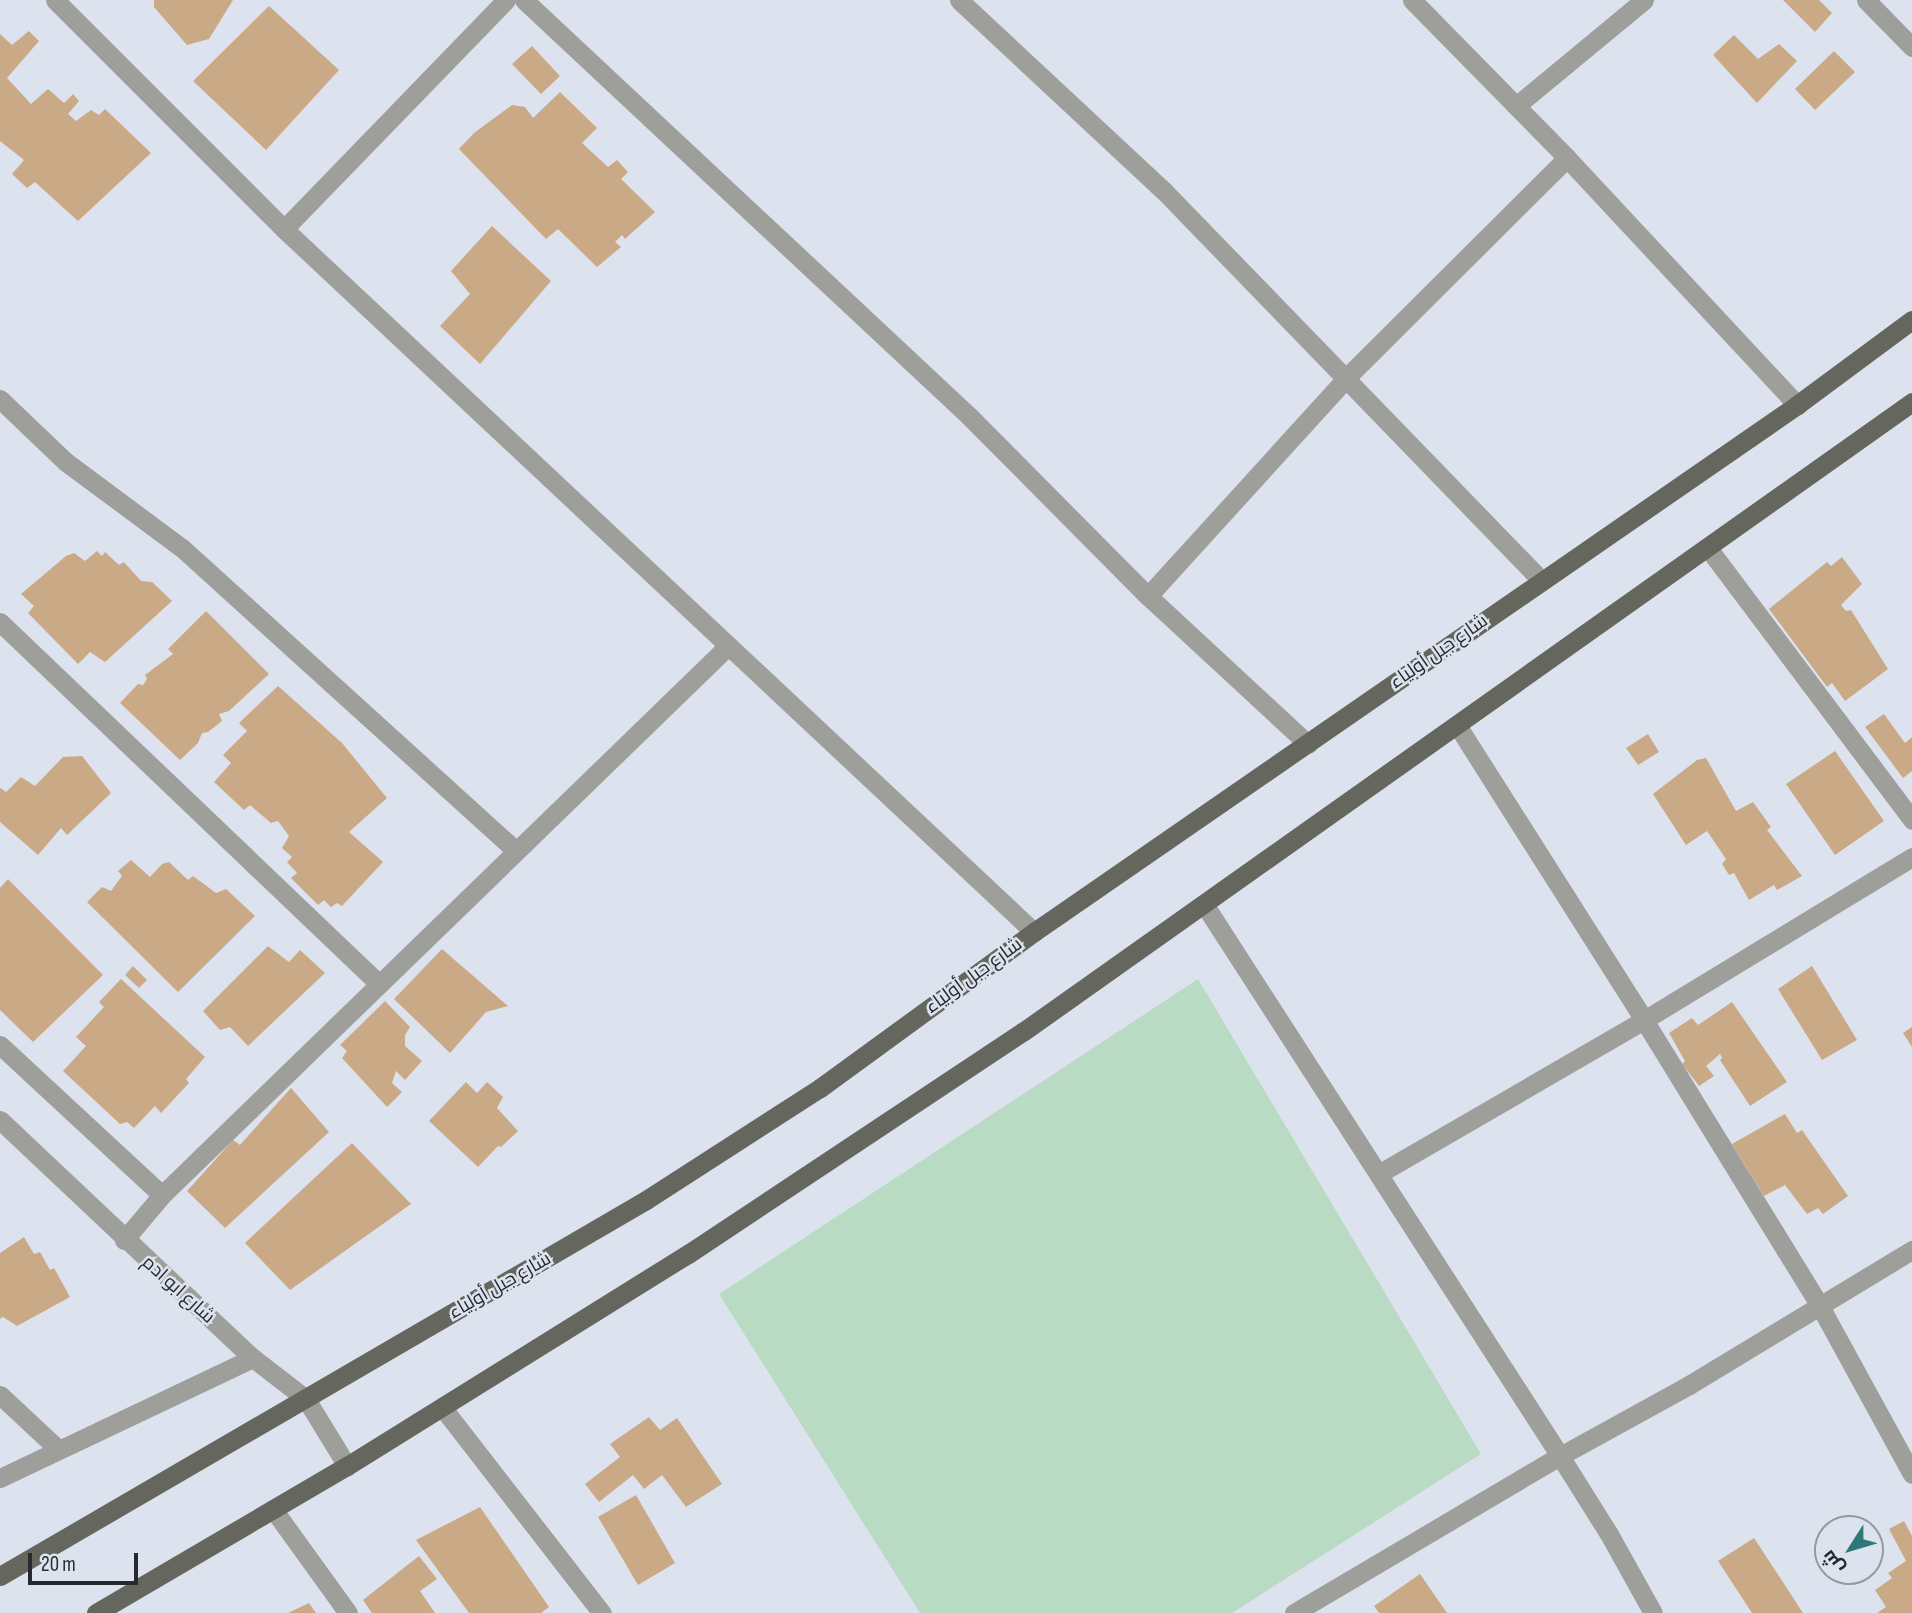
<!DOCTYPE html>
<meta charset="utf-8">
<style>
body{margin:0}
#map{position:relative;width:1912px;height:1613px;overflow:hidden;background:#dde3ee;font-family:"Sofia Sans Condensed",Cairo,sans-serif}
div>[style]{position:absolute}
.green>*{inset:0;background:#b9dbc4}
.building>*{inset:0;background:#caa987}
.minor>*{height:19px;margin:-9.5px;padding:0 9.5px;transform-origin:9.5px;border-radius:9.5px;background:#9e9f9a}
.tertiary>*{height:19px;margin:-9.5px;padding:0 9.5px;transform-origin:9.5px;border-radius:9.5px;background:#9e9f9a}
.primary>*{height:19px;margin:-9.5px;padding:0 9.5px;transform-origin:9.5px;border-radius:9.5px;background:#65675f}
span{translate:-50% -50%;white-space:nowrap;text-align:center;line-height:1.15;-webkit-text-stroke:5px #dde3ee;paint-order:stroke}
.street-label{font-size:19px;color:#26292d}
.north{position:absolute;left:1814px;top:1515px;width:70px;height:70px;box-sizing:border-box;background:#dde3ee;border:2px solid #9499a1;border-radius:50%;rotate:233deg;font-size:19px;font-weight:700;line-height:28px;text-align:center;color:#26292d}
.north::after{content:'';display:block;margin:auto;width:24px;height:32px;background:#2e7878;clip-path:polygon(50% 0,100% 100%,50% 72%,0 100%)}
.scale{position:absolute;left:28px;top:1553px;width:110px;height:32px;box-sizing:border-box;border:4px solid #26292d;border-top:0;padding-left:9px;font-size:21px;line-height:24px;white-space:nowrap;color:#26292d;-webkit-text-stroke:5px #dde3ee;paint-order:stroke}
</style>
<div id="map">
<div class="green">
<div style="clip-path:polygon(1198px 979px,1481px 1454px,1232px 1613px,920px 1613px,719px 1294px)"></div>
</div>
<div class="building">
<div style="clip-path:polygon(154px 0,233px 0,209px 39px,187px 45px,154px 7px)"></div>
<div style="clip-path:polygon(1783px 0,1819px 0,1832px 13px,1815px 32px)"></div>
<div style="clip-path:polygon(269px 6px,339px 70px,266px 150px,193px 81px)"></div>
<div style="clip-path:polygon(29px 31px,39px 41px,7px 78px,31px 104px,48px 89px,64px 103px,73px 94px,79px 101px,68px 114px,76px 121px,91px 110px,99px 115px,105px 109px,151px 153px,78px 221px,35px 182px,27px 188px,12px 174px,24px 160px,0 141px,0 34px,12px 45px)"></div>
<div style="clip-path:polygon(1734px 35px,1758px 59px,1779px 44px,1797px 61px,1757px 103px,1713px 55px)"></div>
<div style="clip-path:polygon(532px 46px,560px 76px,541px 94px,512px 64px)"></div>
<div style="clip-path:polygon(1834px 51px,1855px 72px,1815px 110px,1795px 89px)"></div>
<div style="clip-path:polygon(560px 92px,597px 128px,582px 143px,608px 167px,617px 160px,628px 172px,621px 179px,655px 212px,625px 239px,622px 235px,615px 242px,621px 247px,597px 267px,558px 229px,546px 239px,459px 149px,474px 133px,512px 105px,525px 107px,533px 118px)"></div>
<div style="clip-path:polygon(492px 226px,551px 281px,480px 364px,440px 326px,470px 294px,451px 271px)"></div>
<div style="clip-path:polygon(97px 551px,102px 556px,105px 552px,119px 565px,124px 562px,141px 581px,152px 582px,172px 601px,105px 662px,90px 652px,78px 664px,28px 613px,34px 606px,21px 594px,66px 556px,74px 553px,85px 561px)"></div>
<div style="clip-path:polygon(1842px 557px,1862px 584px,1841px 605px,1846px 611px,1851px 610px,1888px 669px,1845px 701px,1832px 683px,1827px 687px,1769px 609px,1827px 562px,1831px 566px)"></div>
<div style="clip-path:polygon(206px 611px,269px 674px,229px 711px,219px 714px,222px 721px,208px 732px,202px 733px,198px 743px,180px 760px,120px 703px,138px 684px,143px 685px,147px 679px,145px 675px,173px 654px,168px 649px)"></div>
<div style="clip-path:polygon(278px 686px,342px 743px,387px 798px,349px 832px,383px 862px,342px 906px,337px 903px,331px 907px,324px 900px,318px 905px,291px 878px,297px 873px,287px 862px,292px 857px,282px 848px,289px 836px,278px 821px,271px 823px,250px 805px,244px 810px,214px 782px,231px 763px,223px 755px,247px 731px,239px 723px)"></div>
<div style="clip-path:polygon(1884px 714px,1905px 743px,1912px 737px,1912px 771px,1903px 778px,1865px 727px)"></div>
<div style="clip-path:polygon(1648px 734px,1659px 752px,1638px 765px,1626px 748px)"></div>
<div style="clip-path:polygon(1835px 751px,1884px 821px,1835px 855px,1786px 784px)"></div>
<div style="clip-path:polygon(82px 756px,111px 793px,67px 835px,61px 828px,38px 855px,0 822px,0 788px,6px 792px,21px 777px,35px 786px,63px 757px)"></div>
<div style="clip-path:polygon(1706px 758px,1736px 811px,1753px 802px,1771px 827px,1767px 830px,1802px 876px,1777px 890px,1774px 885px,1749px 900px,1734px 873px,1729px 875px,1722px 864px,1726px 859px,1707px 831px,1686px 845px,1653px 794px,1697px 760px)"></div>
<div style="clip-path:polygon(131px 860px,150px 877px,162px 864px,169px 862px,188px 880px,193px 876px,216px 893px,226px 889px,255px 916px,178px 992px,87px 902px,102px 887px,111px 891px,122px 876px,118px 871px)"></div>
<div style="clip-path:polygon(8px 879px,103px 975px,33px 1042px,0 1010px,0 888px)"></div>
<div style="clip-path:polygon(268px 946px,289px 962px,300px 950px,325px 973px,248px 1046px,230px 1027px,220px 1030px,203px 1011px)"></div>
<div style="clip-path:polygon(442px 949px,508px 1006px,486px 1012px,450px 1053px,394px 999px)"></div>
<div style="clip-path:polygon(133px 966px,147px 980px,139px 988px,125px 975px)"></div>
<div style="clip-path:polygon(1812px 966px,1857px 1040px,1822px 1060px,1778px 989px)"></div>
<div style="clip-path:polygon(121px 979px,205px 1057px,186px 1079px,189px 1083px,161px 1113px,155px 1106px,134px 1128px,127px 1122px,120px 1124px,63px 1071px,86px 1046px,76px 1037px,104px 1007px,99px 1002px)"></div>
<div style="clip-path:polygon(385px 1001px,410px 1027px,405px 1035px,405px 1046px,422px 1061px,405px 1080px,396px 1071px,392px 1083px,402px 1092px,387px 1107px,342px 1058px,347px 1051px,340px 1045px)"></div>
<div style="clip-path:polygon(1732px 1002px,1787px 1082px,1750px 1106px,1720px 1060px,1722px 1058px,1720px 1054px,1706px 1066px,1714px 1076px,1699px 1086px,1682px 1064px,1685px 1061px,1669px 1033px,1692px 1018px,1698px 1025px)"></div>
<div style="clip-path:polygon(1912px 1027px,1912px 1047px,1903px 1033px)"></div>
<div style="clip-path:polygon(466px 1082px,477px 1093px,487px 1082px,503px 1097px,497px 1108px,518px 1131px,501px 1147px,498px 1146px,478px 1167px,429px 1121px)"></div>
<div style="clip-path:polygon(291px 1088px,329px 1132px,225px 1228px,187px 1191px,233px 1140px,240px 1145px)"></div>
<div style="clip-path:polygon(1785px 1114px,1797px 1133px,1802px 1130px,1848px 1196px,1823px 1214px,1818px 1208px,1807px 1214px,1785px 1185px,1764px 1196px,1732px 1144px)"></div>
<div style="clip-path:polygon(352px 1143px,411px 1204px,290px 1290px,245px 1243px)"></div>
<div style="clip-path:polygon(24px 1237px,34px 1254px,40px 1252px,50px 1270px,54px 1268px,70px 1297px,17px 1326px,3px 1317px,0 1319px,0 1253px)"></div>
<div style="clip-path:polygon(649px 1417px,660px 1430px,677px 1418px,722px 1484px,686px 1507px,662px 1475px,644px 1489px,633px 1475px,599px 1502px,585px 1484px,620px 1457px,610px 1444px)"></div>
<div style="clip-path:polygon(636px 1495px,675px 1563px,638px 1585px,598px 1517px)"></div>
<div style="clip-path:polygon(480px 1507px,549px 1607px,541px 1613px,469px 1613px,416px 1540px)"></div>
<div style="clip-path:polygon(1904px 1521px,1912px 1536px,1912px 1613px,1877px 1613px,1886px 1607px,1875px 1590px,1892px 1578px,1888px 1573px,1906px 1561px,1889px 1529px)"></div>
<div style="clip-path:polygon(1754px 1538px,1775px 1570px,1803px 1613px,1752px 1613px,1718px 1561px)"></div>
<div style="clip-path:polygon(419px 1556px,437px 1579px,420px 1591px,435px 1613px,372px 1613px,363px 1600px)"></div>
<div style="clip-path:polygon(1420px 1574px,1447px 1613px,1379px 1613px,1374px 1606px)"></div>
<div style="clip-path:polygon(309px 1603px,316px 1613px,288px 1613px)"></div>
</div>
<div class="minor">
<div style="left:55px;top:0;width:324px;rotate:45deg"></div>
<div style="left:284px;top:229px;width:1028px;rotate:43.15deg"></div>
<div style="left:524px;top:0;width:609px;rotate:43.07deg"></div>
<div style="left:969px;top:416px;width:254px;rotate:45.2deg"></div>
<div style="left:1148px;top:596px;width:218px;rotate:42.8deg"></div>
<div style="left:959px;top:0;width:279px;rotate:43deg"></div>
<div style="left:1163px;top:190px;width:543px;rotate:45.9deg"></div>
<div style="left:1412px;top:0;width:221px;rotate:45.5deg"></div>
<div style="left:1567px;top:158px;width:338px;rotate:47deg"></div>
<div style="left:1866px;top:0;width:66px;rotate:45.6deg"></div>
<div style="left:1516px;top:106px;width:166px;rotate:-39.6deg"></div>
<div style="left:284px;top:229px;width:319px;rotate:-45.9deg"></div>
<div style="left:0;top:399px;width:91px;rotate:43.7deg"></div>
<div style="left:66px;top:462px;width:144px;rotate:36.6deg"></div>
<div style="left:182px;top:548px;width:451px;rotate:42.2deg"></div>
<div style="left:1708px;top:548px;width:340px;rotate:53.1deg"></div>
<div style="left:1148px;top:596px;width:296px;rotate:-47.7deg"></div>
<div style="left:1347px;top:377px;width:310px;rotate:-44.9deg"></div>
<div style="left:0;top:622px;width:523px;rotate:43.68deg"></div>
<div style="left:1457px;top:725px;width:349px;rotate:57.6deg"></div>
<div style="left:1644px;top:1020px;width:338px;rotate:58.4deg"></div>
<div style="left:1821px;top:1308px;width:189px;rotate:61.3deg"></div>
<div style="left:1204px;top:904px;width:657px;rotate:57.18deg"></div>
<div style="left:1560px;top:1456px;width:92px;rotate:57.9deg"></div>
<div style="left:1609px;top:1534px;width:90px;rotate:60.9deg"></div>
<div style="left:0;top:1045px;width:221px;rotate:42.8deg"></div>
<div style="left:1380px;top:1173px;width:305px;rotate:-30.1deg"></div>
<div style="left:1644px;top:1020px;width:314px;rotate:-31.3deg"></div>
<div style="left:124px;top:1240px;width:59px;rotate:-49.8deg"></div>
<div style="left:162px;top:1195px;width:789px;rotate:-44.13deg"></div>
<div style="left:0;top:1395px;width:79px;rotate:43deg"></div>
<div style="left:442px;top:1407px;width:261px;rotate:52.2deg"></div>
<div style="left:0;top:1478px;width:280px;rotate:-25.4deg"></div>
<div style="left:273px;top:1509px;width:128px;rotate:54.2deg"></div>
<div style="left:1294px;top:1613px;width:309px;rotate:-30.6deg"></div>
<div style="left:1560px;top:1456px;width:147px;rotate:-28.8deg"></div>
<div style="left:1689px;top:1385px;width:261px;rotate:-31.2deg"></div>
</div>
<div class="tertiary">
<div style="left:0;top:1120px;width:347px;rotate:43.3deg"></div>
<div style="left:253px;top:1358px;width:67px;rotate:37.7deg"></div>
<div style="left:306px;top:1399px;width:79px;rotate:58.5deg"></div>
</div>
<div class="primary">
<div style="left:0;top:1576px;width:747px;rotate:-30.2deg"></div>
<div style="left:646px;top:1200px;width:207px;rotate:-32.8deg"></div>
<div style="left:820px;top:1088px;width:265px;rotate:-36.1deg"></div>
<div style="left:1034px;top:932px;width:927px;rotate:-34.63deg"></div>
<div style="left:1797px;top:405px;width:143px;rotate:-36.5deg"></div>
<div style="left:96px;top:1613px;width:291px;rotate:-30.4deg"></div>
<div style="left:347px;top:1466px;width:402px;rotate:-31.9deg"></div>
<div style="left:688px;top:1254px;width:403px;rotate:-33.6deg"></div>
<div style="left:1024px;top:1031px;width:1088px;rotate:-35.31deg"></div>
</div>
<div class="street-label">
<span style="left:1439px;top:652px;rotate:-35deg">شارع جبل أولياء</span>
<span style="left:974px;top:976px;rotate:-36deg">شارع جبل أولياء</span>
<span style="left:500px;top:1286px;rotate:-30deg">شارع جبل أولياء</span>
<span style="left:178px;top:1290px;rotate:42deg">شارع ابو ادم</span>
</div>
<div class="north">ش</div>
<div class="scale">20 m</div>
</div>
